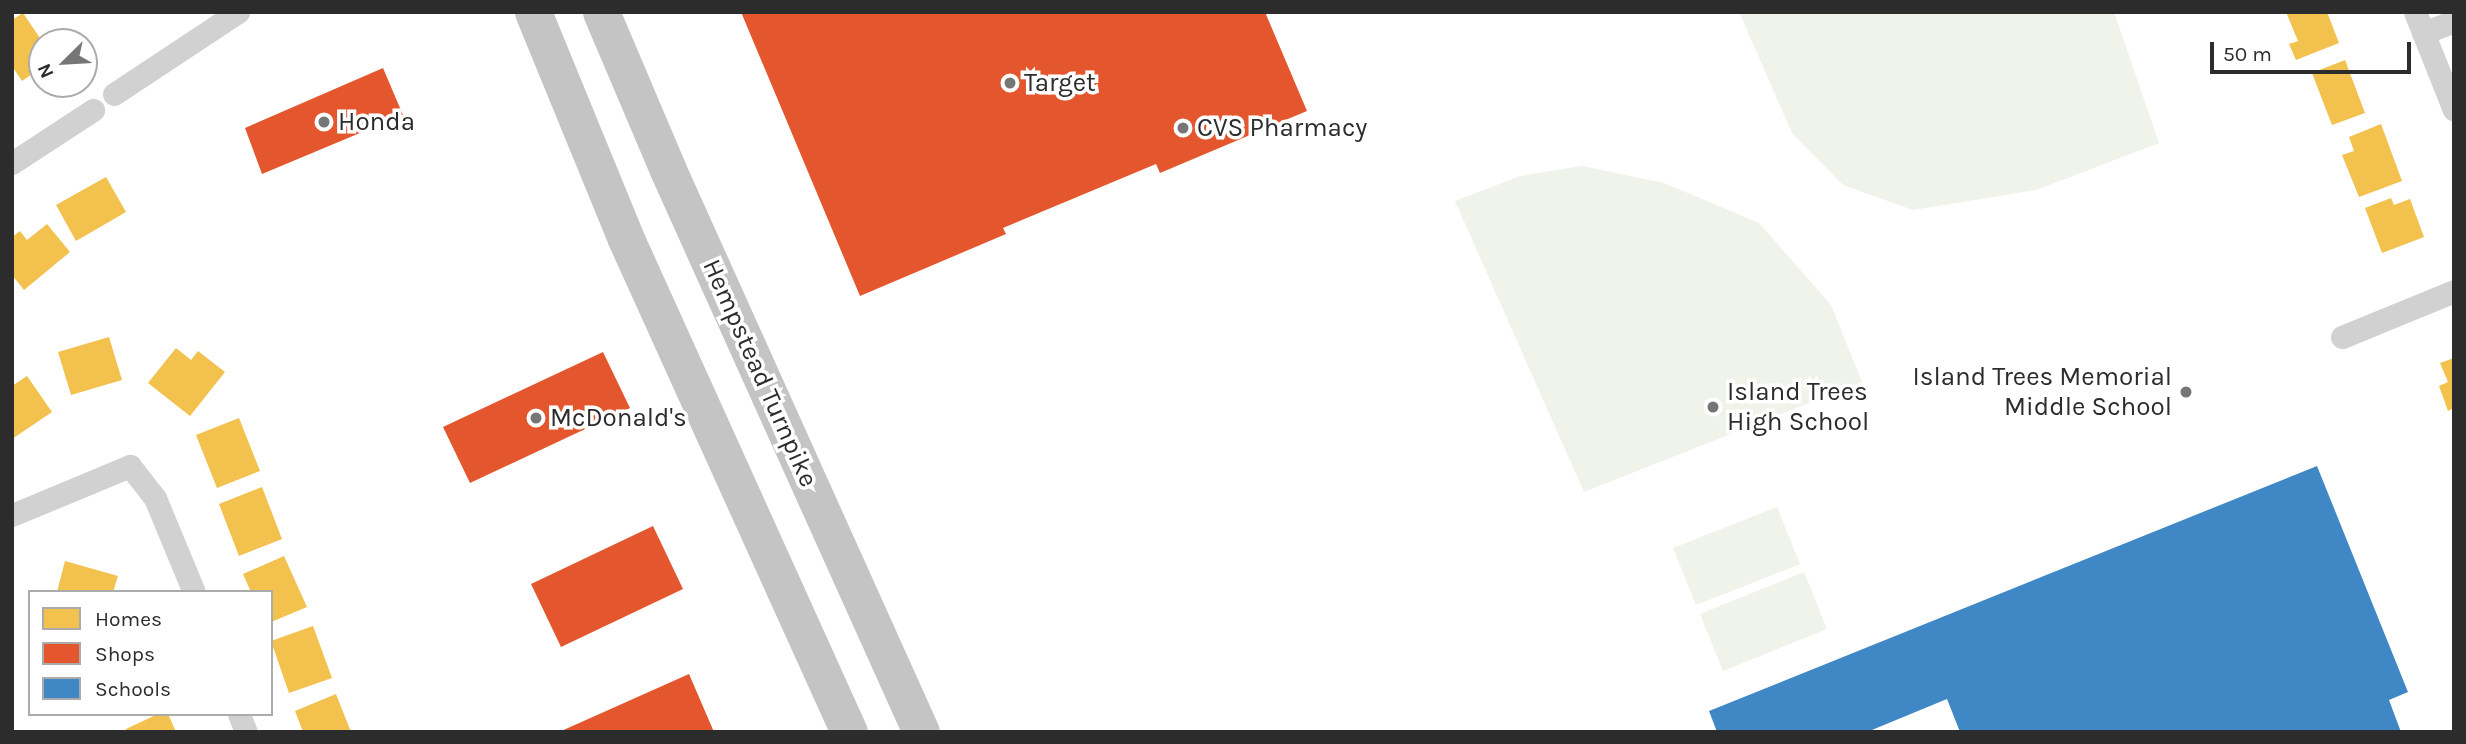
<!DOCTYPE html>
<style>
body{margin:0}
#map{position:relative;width:2466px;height:744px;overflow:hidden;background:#fff;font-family:Karla,sans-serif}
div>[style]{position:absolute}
.green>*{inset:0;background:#eff3ea}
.homes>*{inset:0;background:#f2c14e}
.shops>*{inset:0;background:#e4572e}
.schools>*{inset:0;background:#3f88c5}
.minor>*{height:23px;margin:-11.5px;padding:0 11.5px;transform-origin:11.5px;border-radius:11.5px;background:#d1d1d1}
.primary>*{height:37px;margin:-18.5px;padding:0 18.5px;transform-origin:18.5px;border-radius:18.5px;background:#c4c4c4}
.dots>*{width:19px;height:19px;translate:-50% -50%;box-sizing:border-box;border:4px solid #fff;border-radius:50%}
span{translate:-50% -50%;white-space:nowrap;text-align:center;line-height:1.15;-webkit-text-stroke:7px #fff;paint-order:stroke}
.poi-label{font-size:26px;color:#2c2c2c}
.left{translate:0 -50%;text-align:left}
.right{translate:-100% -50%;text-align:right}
.street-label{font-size:26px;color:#2c2c2c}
.frame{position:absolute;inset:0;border:14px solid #2c2c2c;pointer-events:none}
.legend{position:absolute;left:28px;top:590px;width:245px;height:126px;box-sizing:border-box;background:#fff;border:2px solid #ababab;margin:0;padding:9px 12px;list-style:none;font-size:21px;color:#2c2c2c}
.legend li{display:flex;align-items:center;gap:14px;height:35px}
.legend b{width:35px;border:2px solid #ababab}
.north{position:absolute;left:28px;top:28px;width:70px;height:70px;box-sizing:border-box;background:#fff;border:2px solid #ababab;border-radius:50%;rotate:246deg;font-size:19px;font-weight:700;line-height:28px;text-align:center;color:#2c2c2c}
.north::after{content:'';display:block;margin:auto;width:24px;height:32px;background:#767676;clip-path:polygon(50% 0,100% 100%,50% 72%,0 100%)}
.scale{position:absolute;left:2210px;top:42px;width:201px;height:32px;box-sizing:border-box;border:4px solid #2c2c2c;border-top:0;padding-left:9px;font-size:21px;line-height:24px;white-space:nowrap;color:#2c2c2c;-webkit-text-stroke:5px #fff;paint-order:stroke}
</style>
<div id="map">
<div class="green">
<div style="clip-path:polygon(1739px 12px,2114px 12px,2159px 143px,2036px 190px,1913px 210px,1843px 185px,1792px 133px)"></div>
<div style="clip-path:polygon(1582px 166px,1664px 183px,1759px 223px,1831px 305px,1862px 382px,1584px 492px,1455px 201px,1520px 176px)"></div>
<div style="clip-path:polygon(1777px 507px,1800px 564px,1696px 605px,1673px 548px)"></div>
<div style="clip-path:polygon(1804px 572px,1827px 629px,1723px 671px,1700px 614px)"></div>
</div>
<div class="homes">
<div style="clip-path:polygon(2286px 12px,2327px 12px,2339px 43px,2296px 60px,2289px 44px,2298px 41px)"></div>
<div style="clip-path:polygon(23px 13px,42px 41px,42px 67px,22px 81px,12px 66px,12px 20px)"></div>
<div style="clip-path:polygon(2345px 60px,2365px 113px,2332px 125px,2312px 73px)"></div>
<div style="clip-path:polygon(2381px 124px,2402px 181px,2359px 197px,2342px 155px,2354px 151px,2349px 137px)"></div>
<div style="clip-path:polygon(106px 177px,126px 212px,76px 241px,56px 205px)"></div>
<div style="clip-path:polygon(2391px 198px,2394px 205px,2410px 199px,2424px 237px,2382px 253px,2365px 208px)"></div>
<div style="clip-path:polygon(47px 224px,70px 252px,24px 290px,12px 275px,12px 237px,20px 231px,27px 240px)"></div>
<div style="clip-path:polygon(109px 337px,122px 380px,71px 395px,58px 352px)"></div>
<div style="clip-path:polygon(176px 348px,191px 360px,198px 351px,225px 372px,190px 416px,148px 383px)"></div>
<div style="clip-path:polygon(2454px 358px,2454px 408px,2448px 411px,2439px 386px,2448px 382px,2440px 363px)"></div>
<div style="clip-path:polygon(27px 376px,52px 412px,12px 439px,12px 386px)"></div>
<div style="clip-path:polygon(239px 418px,260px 471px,217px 488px,196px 435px)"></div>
<div style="clip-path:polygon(262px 487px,282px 539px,239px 556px,219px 504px)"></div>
<div style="clip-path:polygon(284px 556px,307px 607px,271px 622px,271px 592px,251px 592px,243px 574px)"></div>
<div style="clip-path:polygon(65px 561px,118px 576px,113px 592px,57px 592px)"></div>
<div style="clip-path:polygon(313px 626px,332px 678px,289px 693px,271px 641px)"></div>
<div style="clip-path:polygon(336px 694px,351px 732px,303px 732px,295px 711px)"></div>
<div style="clip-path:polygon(158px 714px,168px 714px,176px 732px,127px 732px,126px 729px)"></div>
</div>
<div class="shops">
<div style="clip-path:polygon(741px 12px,1265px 12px,1307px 111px,1160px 173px,1156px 164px,1003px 228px,1006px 234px,860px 296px)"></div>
<div style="clip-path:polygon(383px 68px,403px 115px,262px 174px,245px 128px)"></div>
<div style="clip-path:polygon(603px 352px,630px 408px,470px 483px,443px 427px)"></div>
<div style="clip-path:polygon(653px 526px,683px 589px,561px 647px,531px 584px)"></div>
<div style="clip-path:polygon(689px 674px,714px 732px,559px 732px)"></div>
</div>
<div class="schools">
<div style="clip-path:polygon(2317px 466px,2408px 692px,2389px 700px,2401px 732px,1960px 732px,1947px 699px,1867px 732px,1717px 732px,1709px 711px)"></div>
</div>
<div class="minor">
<div style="left:2415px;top:12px;width:105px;rotate:68.3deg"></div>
<div style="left:2423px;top:33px;width:33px;rotate:-21deg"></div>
<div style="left:114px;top:94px;width:149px;rotate:-33.5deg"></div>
<div style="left:12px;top:163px;width:97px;rotate:-33.2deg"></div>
<div style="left:2342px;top:337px;width:121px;rotate:-22.3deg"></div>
<div style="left:12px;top:515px;width:128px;rotate:-22.6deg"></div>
<div style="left:130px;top:466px;width:41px;rotate:52deg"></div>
<div style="left:155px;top:498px;width:102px;rotate:67.5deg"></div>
<div style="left:239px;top:714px;width:19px;rotate:69deg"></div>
</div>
<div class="primary">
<div style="left:533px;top:12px;width:245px;rotate:67.7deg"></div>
<div style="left:626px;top:239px;width:541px;rotate:65.66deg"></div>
<div style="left:601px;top:12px;width:172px;rotate:67deg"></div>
<div style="left:668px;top:170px;width:616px;rotate:65.76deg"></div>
</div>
<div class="dots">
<div style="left:1010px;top:83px;background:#767676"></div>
<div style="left:324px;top:122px;background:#767676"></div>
<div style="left:1183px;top:128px;background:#767676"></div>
<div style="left:2186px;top:392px;background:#767676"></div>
<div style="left:1713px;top:407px;background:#767676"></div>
<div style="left:536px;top:418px;background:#767676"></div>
</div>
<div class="poi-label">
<span class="left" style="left:1024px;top:83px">Target</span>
<span class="left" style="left:338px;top:122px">Honda</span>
<span class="left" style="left:1197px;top:128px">CVS Pharmacy</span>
<span class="right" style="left:2172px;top:392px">Island Trees Memorial<br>Middle School</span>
<span class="left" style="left:1727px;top:407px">Island Trees<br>High School</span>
<span class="left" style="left:550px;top:418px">McDonald's</span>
</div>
<div class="street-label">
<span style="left:760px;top:373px;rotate:66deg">Hempstead Turnpike</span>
</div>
<div class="frame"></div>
<ul class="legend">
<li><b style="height:19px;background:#f2c14e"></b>Homes</li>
<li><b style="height:19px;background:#e4572e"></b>Shops</li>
<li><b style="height:19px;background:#3f88c5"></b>Schools</li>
</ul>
<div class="north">N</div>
<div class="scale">50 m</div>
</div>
